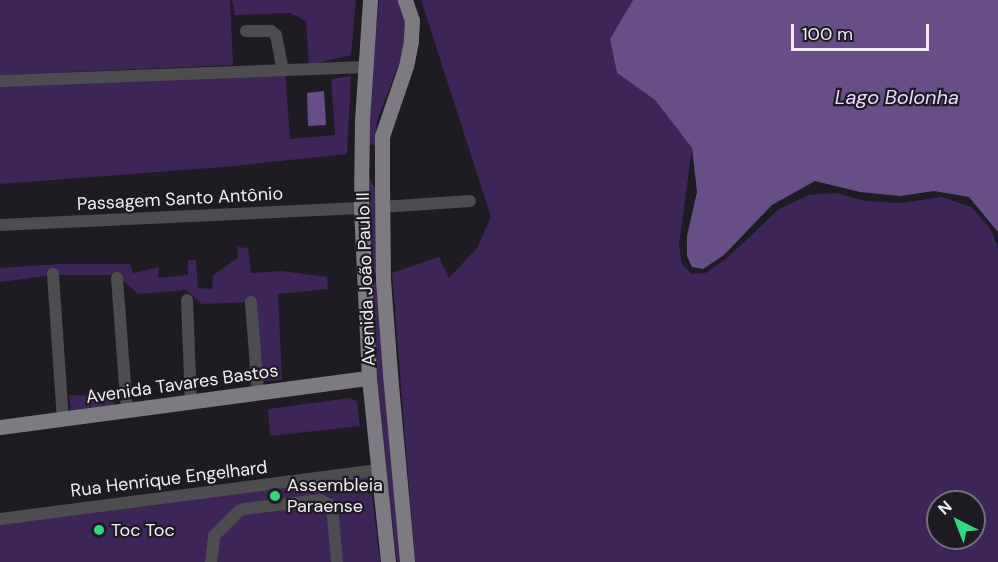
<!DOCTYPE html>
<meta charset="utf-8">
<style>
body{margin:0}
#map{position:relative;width:998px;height:562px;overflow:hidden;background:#1e1b22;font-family:"DM Sans",sans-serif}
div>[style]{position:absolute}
.green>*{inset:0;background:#3e2557}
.water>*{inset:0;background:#684e86}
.minor>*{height:12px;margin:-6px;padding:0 6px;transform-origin:6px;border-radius:6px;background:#4d4c4f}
.major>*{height:15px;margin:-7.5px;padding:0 7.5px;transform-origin:7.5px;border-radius:7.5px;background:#7e7a82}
.dots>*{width:16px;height:16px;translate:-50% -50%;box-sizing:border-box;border:3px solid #1e1b22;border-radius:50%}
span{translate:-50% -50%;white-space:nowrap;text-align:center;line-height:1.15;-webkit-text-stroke:4.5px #1e1b22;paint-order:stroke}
.street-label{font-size:18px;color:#efedf2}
.poi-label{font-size:18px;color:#efedf2}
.left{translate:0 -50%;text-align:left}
.water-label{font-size:20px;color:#e9dafd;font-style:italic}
.north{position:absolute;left:926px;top:490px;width:60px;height:60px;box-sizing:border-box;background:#1e1b22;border:2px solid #726f75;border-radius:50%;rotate:318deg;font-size:16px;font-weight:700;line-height:24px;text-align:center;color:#efedf2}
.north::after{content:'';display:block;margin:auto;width:21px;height:27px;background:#31d882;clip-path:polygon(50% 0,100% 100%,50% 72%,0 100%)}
.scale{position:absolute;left:791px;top:24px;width:138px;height:27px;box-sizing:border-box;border:3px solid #efedf2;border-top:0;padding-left:8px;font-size:18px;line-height:21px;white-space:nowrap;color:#efedf2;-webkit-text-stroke:4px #1e1b22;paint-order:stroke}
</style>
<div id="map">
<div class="green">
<div style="clip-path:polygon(0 0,230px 0,233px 65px,0 75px)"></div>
<div style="clip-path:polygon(232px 0,356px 0,351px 55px,309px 65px,306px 21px,290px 13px,235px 15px)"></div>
<div style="clip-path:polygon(379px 0,398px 0,406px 21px,405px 48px,377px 121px,375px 145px,365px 144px)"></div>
<div style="clip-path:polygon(evenodd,421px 0,633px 0,610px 39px,617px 73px,655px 100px,692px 148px,679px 245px,682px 264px,692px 274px,705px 273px,726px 259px,779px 209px,809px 195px,836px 193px,866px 201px,900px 203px,942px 197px,971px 207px,990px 228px,998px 247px,998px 562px,415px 562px,392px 273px,439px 257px,449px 278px,477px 248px,491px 217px,421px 0,938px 502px,974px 502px,974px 538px,938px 538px,938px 502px)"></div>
<div style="clip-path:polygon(285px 70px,290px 139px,335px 135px,331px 79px,351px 76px,347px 154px,224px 167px,0 184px,0 82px)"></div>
<div style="clip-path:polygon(364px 154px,369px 155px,369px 178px,376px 190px,379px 274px,374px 274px,372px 245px,366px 235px)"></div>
<div style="clip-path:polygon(237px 247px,248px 248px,251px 273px,282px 271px,327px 277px,328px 289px,278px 294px,282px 380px,257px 382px,251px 302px,202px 304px,186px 290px,138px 294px,117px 275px,53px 275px,0 282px,0 268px,59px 264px,130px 264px,133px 273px,159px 267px,158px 278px,188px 275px,188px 260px,196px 260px,198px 288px,212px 289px,213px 275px,238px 258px)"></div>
<div style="clip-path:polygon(371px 279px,377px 283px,402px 562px,397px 562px,387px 475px,373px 334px)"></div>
<div style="clip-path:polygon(69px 395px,113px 397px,115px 408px,71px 412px)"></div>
<div style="clip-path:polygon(350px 398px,357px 401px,360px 426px,270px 436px,268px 409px)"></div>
<div style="clip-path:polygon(369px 471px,380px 562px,0 562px,0 520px)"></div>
</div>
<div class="water">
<div style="clip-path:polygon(633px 0,998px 0,998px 232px,969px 197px,934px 191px,900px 196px,860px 192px,815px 181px,772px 205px,724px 255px,703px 269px,692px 267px,687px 256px,687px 236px,697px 192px,692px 148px,655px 100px,617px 73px,610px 39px)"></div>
<div style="clip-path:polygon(324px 91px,326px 125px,308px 126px,307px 93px)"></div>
</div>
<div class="minor">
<div style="left:246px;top:31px;width:25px"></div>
<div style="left:271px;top:31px;width:6px;rotate:39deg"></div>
<div style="left:276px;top:35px;width:36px;rotate:79deg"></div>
<div style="left:0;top:81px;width:366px;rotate:-2.2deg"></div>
<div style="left:382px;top:207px;width:88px;rotate:-3.9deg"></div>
<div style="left:0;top:225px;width:361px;rotate:-2.7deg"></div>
<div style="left:53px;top:274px;width:145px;rotate:86.1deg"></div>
<div style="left:117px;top:278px;width:133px;rotate:85.7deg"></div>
<div style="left:187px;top:300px;width:102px;rotate:87.8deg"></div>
<div style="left:251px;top:302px;width:92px;rotate:85.6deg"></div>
<div style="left:0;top:519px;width:381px;rotate:-7.4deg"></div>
<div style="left:211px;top:562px;width:26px;rotate:-83deg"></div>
<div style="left:214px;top:536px;width:35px;rotate:-45deg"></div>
<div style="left:239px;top:511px;width:5px;rotate:-22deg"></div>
<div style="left:244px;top:509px;width:77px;rotate:-6.8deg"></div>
<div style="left:320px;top:500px;width:13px;rotate:27deg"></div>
<div style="left:332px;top:506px;width:56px;rotate:84.9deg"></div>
</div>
<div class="major">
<div style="left:370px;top:0;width:120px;rotate:93.8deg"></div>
<div style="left:362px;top:120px;width:88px;rotate:90.7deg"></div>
<div style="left:361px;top:208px;width:170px;rotate:87.3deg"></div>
<div style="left:369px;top:378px;width:185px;rotate:84.1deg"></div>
<div style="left:405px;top:0;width:21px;rotate:71deg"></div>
<div style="left:412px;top:20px;width:21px;rotate:93deg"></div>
<div style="left:411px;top:41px;width:25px;rotate:101deg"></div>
<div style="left:406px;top:66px;width:74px;rotate:108.9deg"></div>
<div style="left:382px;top:136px;width:51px;rotate:90deg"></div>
<div style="left:382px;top:187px;width:93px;rotate:89.4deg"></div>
<div style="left:383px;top:280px;width:94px;rotate:85.7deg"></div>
<div style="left:390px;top:374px;width:189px;rotate:84.8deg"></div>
<div style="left:0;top:427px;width:372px;rotate:-7.6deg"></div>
</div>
<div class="dots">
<div style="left:275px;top:496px;background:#31d882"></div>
<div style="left:99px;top:530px;background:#31d882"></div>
</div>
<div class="street-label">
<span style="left:180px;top:199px;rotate:-3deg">Passagem Santo Antônio</span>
<span style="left:366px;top:279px;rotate:-92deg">Avenida João Paulo II</span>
<span style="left:182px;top:384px;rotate:-8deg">Avenida Tavares Bastos</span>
<span style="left:169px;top:479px;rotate:-7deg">Rua Henrique Engelhard</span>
</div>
<div class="poi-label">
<span class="left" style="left:287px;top:496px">Assembleia<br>Paraense</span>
<span class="left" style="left:111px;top:530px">Toc Toc</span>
</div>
<div class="water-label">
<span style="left:897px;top:97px">Lago Bolonha</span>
</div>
<div class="north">N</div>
<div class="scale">100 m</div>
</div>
